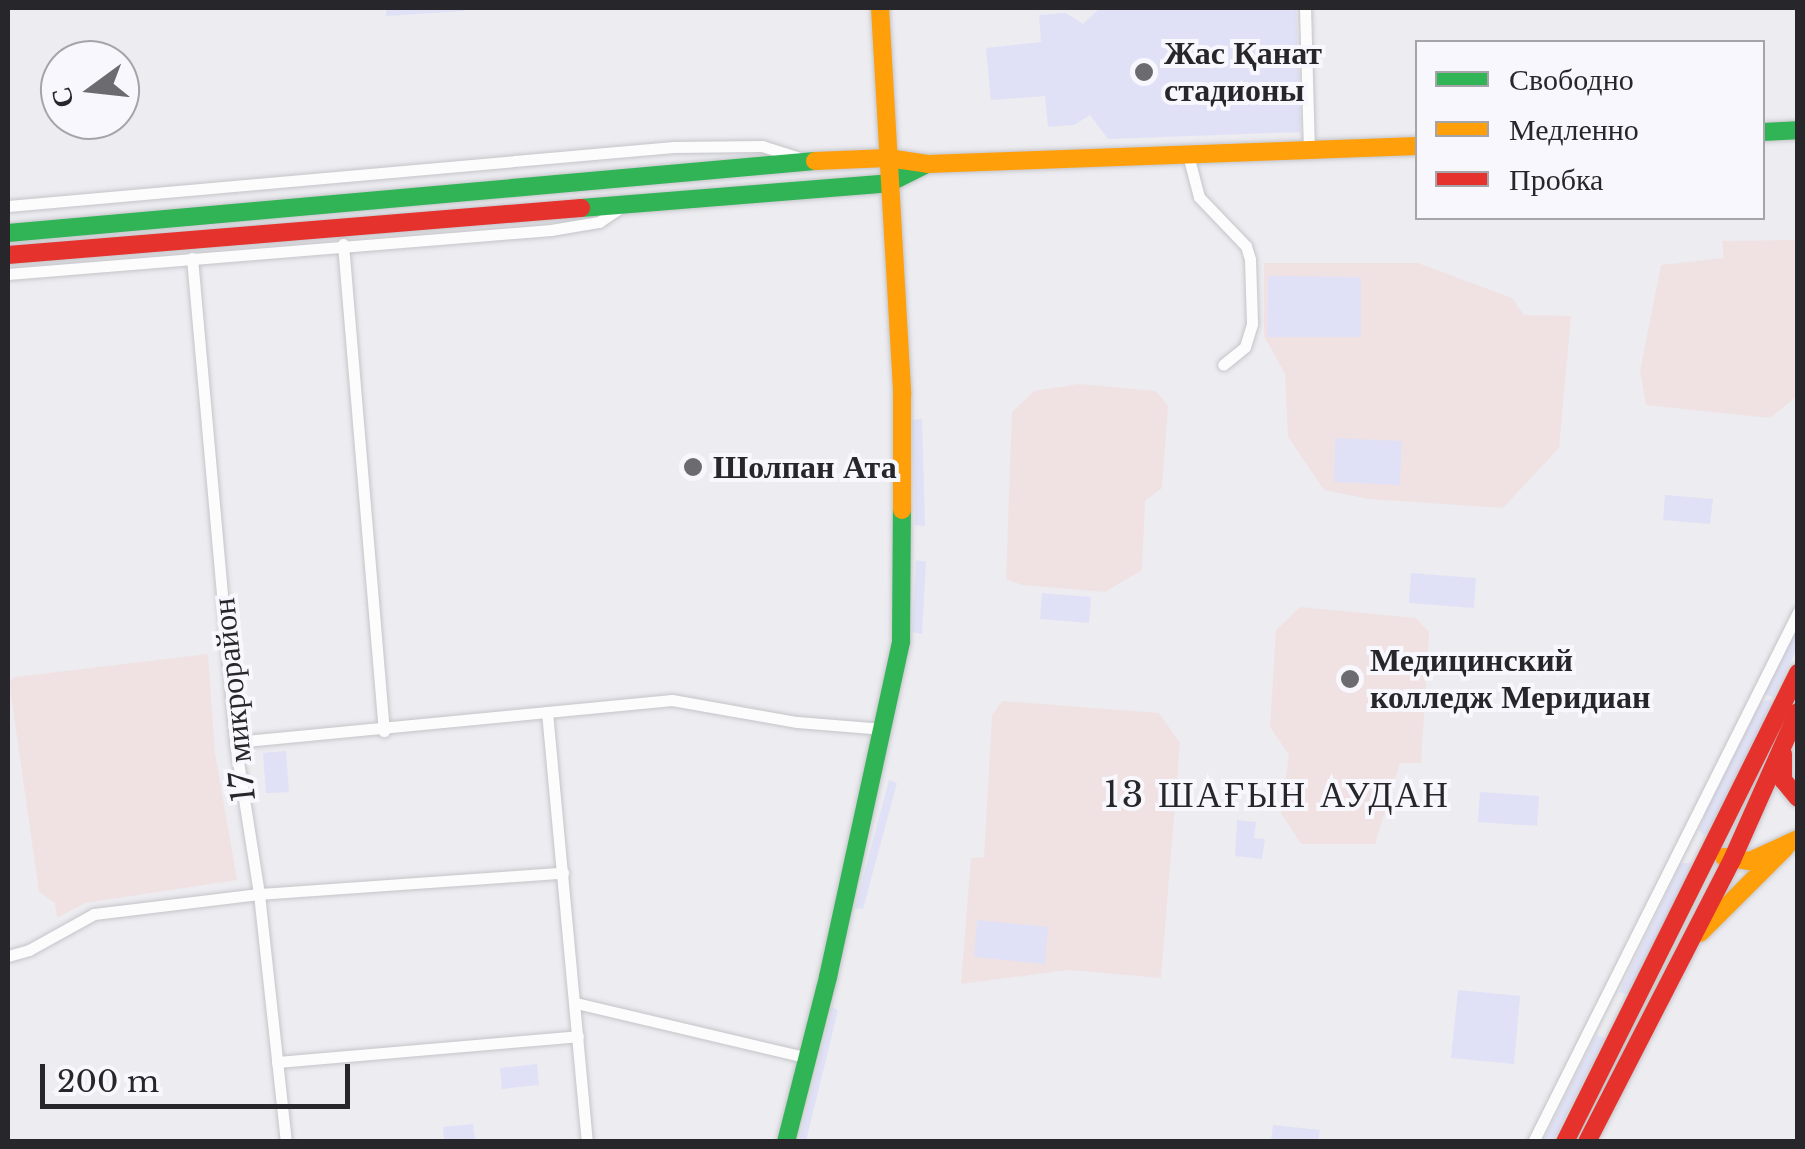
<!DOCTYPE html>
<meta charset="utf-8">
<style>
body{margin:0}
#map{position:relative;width:1805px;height:1149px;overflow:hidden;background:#ececf1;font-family:"Libre Baskerville",serif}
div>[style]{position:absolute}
.education>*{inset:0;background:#f0e2e3}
.green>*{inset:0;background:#e0e1f6}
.roads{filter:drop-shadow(0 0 2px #c4c5c9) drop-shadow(0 0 2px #c4c5c9)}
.street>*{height:11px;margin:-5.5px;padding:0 5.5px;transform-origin:5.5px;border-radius:5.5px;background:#fcfcfd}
.fast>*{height:18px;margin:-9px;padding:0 9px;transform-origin:9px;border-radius:9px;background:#30b455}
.slow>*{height:18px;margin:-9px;padding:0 9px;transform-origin:9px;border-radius:9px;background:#ff9f0a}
.jam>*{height:18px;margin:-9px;padding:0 9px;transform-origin:9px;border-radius:9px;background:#e5322d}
.dots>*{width:28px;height:28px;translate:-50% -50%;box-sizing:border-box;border:5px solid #f7f7fd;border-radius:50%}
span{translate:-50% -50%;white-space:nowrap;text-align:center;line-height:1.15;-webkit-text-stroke:8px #f7f7fd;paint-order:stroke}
.poi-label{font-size:32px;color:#27272b;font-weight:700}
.left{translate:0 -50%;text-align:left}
.street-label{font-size:32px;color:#27272b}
.neighbourhood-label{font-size:35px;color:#27272b;letter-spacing:2.5px}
.frame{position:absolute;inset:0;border:10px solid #27272b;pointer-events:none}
.legend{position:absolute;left:1415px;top:40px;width:350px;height:180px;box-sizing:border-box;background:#f7f7fd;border:2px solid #a4a4a9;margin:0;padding:12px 18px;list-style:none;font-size:30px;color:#27272b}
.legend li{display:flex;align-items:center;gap:20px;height:50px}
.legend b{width:50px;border:2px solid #a4a4a9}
.north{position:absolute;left:40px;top:40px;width:100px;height:100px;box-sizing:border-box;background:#f7f7fd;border:2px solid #a4a4a9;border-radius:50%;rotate:255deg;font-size:28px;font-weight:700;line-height:40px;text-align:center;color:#27272b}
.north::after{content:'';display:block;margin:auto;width:35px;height:45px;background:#6c6c70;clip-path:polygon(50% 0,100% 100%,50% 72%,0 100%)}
.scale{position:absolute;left:40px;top:1064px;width:310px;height:45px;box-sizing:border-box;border:5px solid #27272b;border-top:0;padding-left:12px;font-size:30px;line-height:35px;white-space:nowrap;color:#27272b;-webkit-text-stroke:8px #f7f7fd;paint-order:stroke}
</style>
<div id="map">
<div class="education">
<div style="clip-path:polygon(1797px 240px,1797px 396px,1770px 418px,1646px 405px,1640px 371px,1661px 265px,1724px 258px,1722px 241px)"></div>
<div style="clip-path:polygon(1264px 263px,1418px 263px,1512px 298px,1524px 315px,1571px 316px,1559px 448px,1503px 508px,1369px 499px,1324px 490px,1288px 437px,1285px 374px,1264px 336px)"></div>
<div style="clip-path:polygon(1079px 384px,1156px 391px,1168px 406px,1162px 488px,1145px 501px,1142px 570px,1105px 592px,1022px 585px,1006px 579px,1012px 412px,1034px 391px)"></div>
<div style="clip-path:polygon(1300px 607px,1416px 618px,1429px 632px,1421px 763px,1400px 763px,1375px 844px,1301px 844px,1281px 813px,1289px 755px,1270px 727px,1276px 630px)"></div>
<div style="clip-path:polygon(208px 654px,215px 753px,237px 880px,85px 903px,57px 918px,55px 903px,39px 892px,9px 681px,15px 677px)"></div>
<div style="clip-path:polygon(1002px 701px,1159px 713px,1180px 743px,1161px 978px,1069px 970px,961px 984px,971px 858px,984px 857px,992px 715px)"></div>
</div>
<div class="green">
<div style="clip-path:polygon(386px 8px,464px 8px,464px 11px,386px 16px)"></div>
<div style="clip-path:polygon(1100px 8px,1296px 8px,1301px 132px,1108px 139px,1090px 115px,1074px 125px,1048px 127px,1045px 96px,991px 100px,986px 48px,1041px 42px,1039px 15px,1066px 13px,1083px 24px)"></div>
<div style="clip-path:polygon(1268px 276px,1361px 277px,1361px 337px,1267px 337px)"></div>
<div style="clip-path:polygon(922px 419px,925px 526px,915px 525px,912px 420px)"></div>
<div style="clip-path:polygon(1335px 438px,1402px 441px,1400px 485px,1334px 482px)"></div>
<div style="clip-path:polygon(1665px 495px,1713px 499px,1710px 524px,1663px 520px)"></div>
<div style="clip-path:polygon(916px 560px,926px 562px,922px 634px,912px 632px)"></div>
<div style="clip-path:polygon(1411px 573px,1476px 578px,1474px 608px,1409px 603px)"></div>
<div style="clip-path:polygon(1042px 593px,1091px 597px,1089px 623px,1040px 619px)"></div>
<div style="clip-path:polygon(1797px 623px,1797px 649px,1773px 697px,1764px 694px)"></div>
<div style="clip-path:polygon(1770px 700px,1773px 707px,1708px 833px,1703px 835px,1699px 830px,1707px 809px,1761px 701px)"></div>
<div style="clip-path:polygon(286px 751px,289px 792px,266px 793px,263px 753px)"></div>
<div style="clip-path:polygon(889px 780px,897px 783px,863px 909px,855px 908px)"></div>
<div style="clip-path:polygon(1480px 792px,1539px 796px,1537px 826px,1478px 822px)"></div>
<div style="clip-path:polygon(1237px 820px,1256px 822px,1254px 838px,1265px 839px,1262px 859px,1235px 856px)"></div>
<div style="clip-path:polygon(1681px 863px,1690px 863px,1692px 869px,1628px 995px,1619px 992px)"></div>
<div style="clip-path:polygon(977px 920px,1048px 927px,1045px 964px,974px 957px)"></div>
<div style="clip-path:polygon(1458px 990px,1520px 996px,1514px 1064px,1451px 1058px)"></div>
<div style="clip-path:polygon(832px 1007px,838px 1010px,806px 1141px,799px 1141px)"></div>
<div style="clip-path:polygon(1596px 1035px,1605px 1038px,1553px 1141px,1543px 1141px)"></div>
<div style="clip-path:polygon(537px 1064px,539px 1085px,502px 1089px,500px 1068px)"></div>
<div style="clip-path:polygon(473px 1124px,475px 1141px,444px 1141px,443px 1127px)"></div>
<div style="clip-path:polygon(1273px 1125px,1320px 1130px,1318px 1141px,1271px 1141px)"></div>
</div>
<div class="roads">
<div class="street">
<div style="left:1305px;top:8px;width:143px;rotate:88.4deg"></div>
<div style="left:1188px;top:155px;width:43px;rotate:75.3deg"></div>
<div style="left:1199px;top:197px;width:68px;rotate:46.2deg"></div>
<div style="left:1246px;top:246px;width:14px;rotate:73deg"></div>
<div style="left:1250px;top:259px;width:65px;rotate:88.2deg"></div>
<div style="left:1252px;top:324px;width:24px;rotate:107deg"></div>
<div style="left:1245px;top:347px;width:28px;rotate:141deg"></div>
<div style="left:8px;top:206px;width:668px;rotate:-5.07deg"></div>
<div style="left:673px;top:147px;width:89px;rotate:-0.6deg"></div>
<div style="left:762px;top:146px;width:43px;rotate:17.6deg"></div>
<div style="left:343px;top:244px;width:489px;rotate:85.2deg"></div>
<div style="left:192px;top:258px;width:486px;rotate:84.9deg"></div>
<div style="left:235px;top:742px;width:154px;rotate:81deg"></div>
<div style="left:259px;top:894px;width:249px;rotate:83.8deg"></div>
<div style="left:8px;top:274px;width:545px;rotate:-4.63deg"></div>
<div style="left:551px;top:230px;width:49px;rotate:-9.5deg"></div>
<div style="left:599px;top:222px;width:27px;rotate:-34deg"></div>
<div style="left:547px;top:712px;width:432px;rotate:84.7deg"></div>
<div style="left:235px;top:742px;width:439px;rotate:-5.5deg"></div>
<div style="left:672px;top:700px;width:127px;rotate:10deg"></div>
<div style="left:797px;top:722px;width:87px;rotate:4.6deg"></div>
<div style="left:8px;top:956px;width:22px;rotate:-16deg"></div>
<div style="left:29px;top:950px;width:74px;rotate:-29deg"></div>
<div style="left:94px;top:914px;width:166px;rotate:-6.9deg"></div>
<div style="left:259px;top:894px;width:305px;rotate:-4deg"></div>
<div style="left:576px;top:1003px;width:238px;rotate:13.3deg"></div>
<div style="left:277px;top:1062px;width:302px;rotate:-4.9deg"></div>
<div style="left:1533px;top:1142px;width:593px;rotate:-63.43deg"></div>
</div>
<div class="fast">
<div style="left:1762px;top:132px;width:36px;rotate:-3deg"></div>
<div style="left:581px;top:208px;width:309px;rotate:-4.6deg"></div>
<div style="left:889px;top:183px;width:42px;rotate:-26.6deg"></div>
<div style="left:8px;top:233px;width:810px;rotate:-5.1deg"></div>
<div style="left:786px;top:1142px;width:170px;rotate:-75.7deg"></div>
<div style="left:828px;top:977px;width:344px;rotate:-77.7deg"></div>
<div style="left:901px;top:641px;width:131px;rotate:-89.6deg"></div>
</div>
<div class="slow">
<div style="left:880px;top:8px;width:388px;rotate:86.7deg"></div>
<div style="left:902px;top:395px;width:115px;rotate:90deg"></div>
<div style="left:815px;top:161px;width:73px;rotate:-2.4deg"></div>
<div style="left:888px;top:158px;width:40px;rotate:8.5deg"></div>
<div style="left:928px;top:164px;width:490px;rotate:-2.1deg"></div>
<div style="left:1724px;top:857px;width:26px;rotate:9deg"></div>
<div style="left:1750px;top:861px;width:53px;rotate:-24.6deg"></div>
<div style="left:1700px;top:933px;width:120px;rotate:-45deg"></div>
</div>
<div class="jam">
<div style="left:8px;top:255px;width:575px;rotate:-4.69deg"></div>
<div style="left:1783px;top:754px;width:26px;rotate:90deg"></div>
<div style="left:1783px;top:780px;width:23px;rotate:50deg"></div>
<div style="left:1565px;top:1142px;width:524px;rotate:-63.58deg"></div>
<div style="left:1587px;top:1142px;width:317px;rotate:-62.8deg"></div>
<div style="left:1732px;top:860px;width:162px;rotate:-66deg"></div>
</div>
</div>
<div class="dots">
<div style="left:1144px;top:72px;background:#6c6c70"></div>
<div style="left:693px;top:467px;background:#6c6c70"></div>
<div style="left:1350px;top:679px;background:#6c6c70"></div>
</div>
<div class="poi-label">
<span class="left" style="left:1164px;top:72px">Жас Қанат<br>стадионы</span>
<span class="left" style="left:713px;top:467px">Шолпан Ата</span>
<span class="left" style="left:1370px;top:679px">Медицинский<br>колледж Меридиан</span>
</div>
<div class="street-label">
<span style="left:234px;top:700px;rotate:-96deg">17 микрорайон</span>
</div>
<div class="neighbourhood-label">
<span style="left:1277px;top:795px">13 ШАҒЫН АУДАН</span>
</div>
<div class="frame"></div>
<ul class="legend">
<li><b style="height:12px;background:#30b455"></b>Свободно</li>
<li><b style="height:12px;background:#ff9f0a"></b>Медленно</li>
<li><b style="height:12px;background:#e5322d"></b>Пробка</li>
</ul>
<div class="north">С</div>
<div class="scale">200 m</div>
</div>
